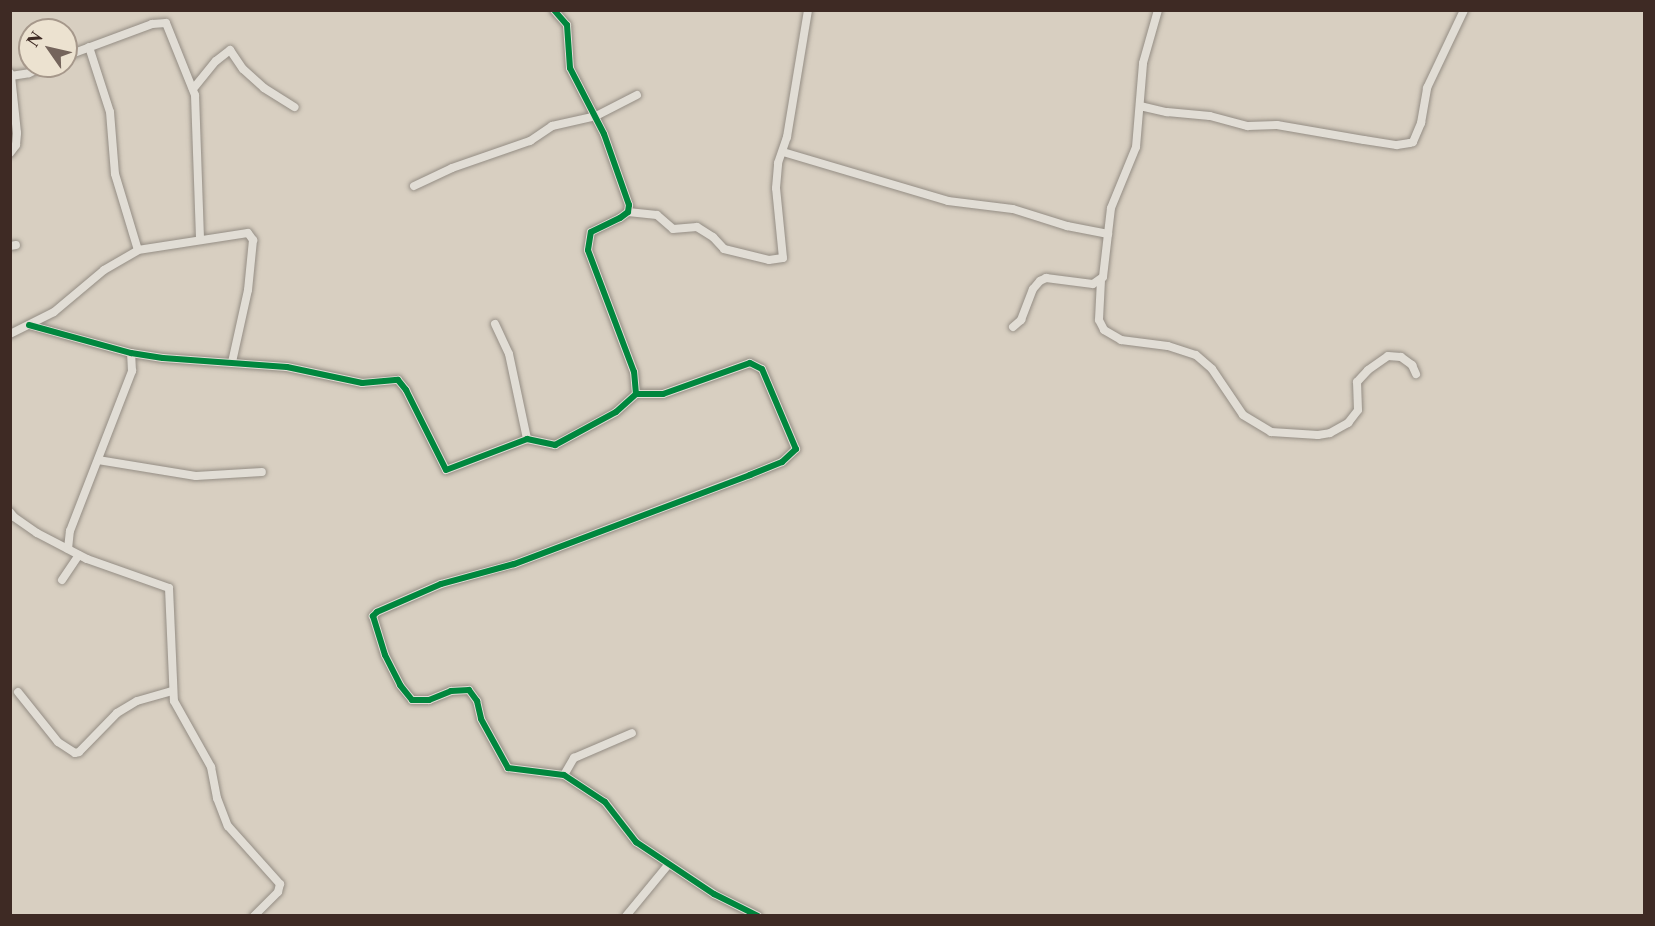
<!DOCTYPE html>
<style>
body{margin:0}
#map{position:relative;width:1655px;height:926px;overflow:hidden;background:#d8cfc1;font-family:"Libre Caslon Text",serif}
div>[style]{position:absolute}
.roads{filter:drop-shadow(0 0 2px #948d84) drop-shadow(0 0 2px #948d84)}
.street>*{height:8px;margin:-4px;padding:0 4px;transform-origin:4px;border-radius:4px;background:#e1ddd5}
.cycleway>*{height:6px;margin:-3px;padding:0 3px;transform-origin:3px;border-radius:3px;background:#00873e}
span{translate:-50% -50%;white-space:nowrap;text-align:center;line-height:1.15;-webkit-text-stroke:6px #ece2d0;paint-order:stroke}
.frame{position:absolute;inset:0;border:12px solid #3e2a24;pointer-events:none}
.north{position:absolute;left:18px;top:18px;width:60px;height:60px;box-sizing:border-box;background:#ece2d0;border:2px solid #a6988b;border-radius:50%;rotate:304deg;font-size:16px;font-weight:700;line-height:24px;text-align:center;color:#3e2a24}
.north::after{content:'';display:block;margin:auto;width:21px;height:27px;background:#74645b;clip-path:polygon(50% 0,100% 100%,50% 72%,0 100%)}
</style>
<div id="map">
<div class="roads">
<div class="street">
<div style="left:89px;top:47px;width:68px;rotate:72.1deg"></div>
<div style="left:110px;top:112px;width:62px;rotate:85.4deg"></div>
<div style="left:115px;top:174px;width:79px;rotate:73.2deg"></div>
<div style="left:66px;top:56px;width:92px;rotate:-20.4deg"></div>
<div style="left:152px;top:24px;width:14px;rotate:-4deg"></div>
<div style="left:166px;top:23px;width:78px;rotate:68.1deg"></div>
<div style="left:195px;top:95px;width:145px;rotate:88deg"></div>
<div style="left:10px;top:73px;width:3px;rotate:72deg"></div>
<div style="left:11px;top:76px;width:18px;rotate:-9deg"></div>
<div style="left:29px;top:73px;width:17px;rotate:-24deg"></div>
<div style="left:193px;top:89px;width:36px;rotate:-51deg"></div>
<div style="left:216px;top:61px;width:18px;rotate:-38deg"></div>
<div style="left:230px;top:50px;width:23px;rotate:56deg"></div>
<div style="left:243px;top:69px;width:28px;rotate:42deg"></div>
<div style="left:264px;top:88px;width:36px;rotate:32deg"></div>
<div style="left:1140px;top:106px;width:28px;rotate:13deg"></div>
<div style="left:1167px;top:112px;width:43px;rotate:5.3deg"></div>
<div style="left:1210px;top:116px;width:39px;rotate:15deg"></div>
<div style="left:1248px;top:126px;width:29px;rotate:-2deg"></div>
<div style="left:1277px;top:125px;width:88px;rotate:9.8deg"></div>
<div style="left:1364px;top:140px;width:33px;rotate:9deg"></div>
<div style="left:1397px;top:145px;width:13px;rotate:-9deg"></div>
<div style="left:1410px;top:143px;width:3px;rotate:-18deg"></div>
<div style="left:1413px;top:142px;width:21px;rotate:-67deg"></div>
<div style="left:1421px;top:123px;width:36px;rotate:-80deg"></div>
<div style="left:1427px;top:88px;width:86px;rotate:-64.6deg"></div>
<div style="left:783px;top:152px;width:172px;rotate:16.5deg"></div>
<div style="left:948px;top:201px;width:65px;rotate:7deg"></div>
<div style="left:1013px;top:209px;width:57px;rotate:17.5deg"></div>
<div style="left:1067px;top:226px;width:42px;rotate:11deg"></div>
<div style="left:10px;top:153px;width:10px;rotate:-53deg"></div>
<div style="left:16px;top:145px;width:12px;rotate:-85deg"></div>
<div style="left:17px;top:133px;width:57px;rotate:-96deg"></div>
<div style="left:414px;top:186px;width:42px;rotate:-25.3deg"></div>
<div style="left:452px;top:168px;width:83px;rotate:-19.1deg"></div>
<div style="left:530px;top:141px;width:27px;rotate:-34deg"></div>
<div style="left:552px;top:126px;width:45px;rotate:-12.8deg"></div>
<div style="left:596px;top:116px;width:46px;rotate:-27.1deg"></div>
<div style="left:628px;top:212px;width:29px;rotate:6deg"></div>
<div style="left:657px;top:215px;width:21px;rotate:41deg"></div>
<div style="left:673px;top:229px;width:24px;rotate:-5deg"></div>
<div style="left:697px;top:227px;width:19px;rotate:32deg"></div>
<div style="left:713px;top:237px;width:16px;rotate:47deg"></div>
<div style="left:724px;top:249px;width:46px;rotate:13.7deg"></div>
<div style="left:769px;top:260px;width:14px;rotate:-8deg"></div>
<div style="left:783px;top:258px;width:70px;rotate:-95.7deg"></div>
<div style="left:776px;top:188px;width:25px;rotate:-85deg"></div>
<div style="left:778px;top:163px;width:28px;rotate:-71deg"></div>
<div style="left:787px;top:137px;width:129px;rotate:-80.6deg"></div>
<div style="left:10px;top:246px;width:6px;rotate:-9deg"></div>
<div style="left:1101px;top:280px;width:40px;rotate:92.9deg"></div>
<div style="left:1099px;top:320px;width:11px;rotate:63deg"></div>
<div style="left:1104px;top:330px;width:20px;rotate:30deg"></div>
<div style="left:1121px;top:340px;width:47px;rotate:7.3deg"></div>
<div style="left:1168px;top:346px;width:29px;rotate:18deg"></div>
<div style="left:1196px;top:355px;width:21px;rotate:41deg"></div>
<div style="left:1212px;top:369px;width:55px;rotate:56deg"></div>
<div style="left:1243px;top:415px;width:33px;rotate:31deg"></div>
<div style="left:1271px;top:432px;width:47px;rotate:3.7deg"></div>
<div style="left:1318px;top:435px;width:12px;rotate:-9deg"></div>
<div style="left:1330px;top:433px;width:21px;rotate:-29deg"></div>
<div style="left:1348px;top:423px;width:16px;rotate:-52deg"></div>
<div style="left:1358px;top:410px;width:28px;rotate:-92deg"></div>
<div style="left:1357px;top:382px;width:16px;rotate:-47deg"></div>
<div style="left:1368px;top:370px;width:24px;rotate:-35deg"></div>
<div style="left:1388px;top:356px;width:13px;rotate:4deg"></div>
<div style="left:1401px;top:357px;width:14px;rotate:36deg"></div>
<div style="left:1412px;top:365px;width:10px;rotate:66deg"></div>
<div style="left:495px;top:324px;width:33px;rotate:65deg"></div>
<div style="left:509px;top:354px;width:87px;rotate:78deg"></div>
<div style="left:29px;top:325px;width:106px;rotate:15.4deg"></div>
<div style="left:131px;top:353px;width:32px;rotate:9deg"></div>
<div style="left:163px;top:358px;width:124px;rotate:4.2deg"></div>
<div style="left:287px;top:367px;width:77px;rotate:12deg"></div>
<div style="left:362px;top:383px;width:36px;rotate:-5deg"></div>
<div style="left:398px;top:380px;width:13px;rotate:51deg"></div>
<div style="left:406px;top:390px;width:89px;rotate:63.4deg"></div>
<div style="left:446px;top:470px;width:87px;rotate:-20.9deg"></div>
<div style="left:527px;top:439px;width:29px;rotate:12deg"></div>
<div style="left:555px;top:445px;width:69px;rotate:-28.4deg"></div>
<div style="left:616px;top:412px;width:27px;rotate:-42deg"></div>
<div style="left:636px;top:394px;width:22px;rotate:-95deg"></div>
<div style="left:634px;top:372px;width:130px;rotate:-110.7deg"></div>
<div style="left:588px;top:250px;width:18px;rotate:-81deg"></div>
<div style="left:591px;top:232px;width:32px;rotate:-26deg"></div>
<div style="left:620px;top:218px;width:10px;rotate:-37deg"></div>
<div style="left:628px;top:212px;width:7px;rotate:-82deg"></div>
<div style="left:629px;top:205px;width:75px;rotate:-109.4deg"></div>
<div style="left:604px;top:134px;width:74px;rotate:-117.3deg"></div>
<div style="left:570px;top:68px;width:43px;rotate:-94deg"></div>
<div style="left:567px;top:25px;width:20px;rotate:-131deg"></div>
<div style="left:1013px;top:327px;width:11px;rotate:-41deg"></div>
<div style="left:1021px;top:320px;width:33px;rotate:-69deg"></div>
<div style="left:1033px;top:289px;width:11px;rotate:-49deg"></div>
<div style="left:1040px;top:281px;width:7px;rotate:-27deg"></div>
<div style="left:1046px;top:278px;width:47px;rotate:7.3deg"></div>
<div style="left:1093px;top:284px;width:12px;rotate:-35deg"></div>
<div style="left:1103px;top:277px;width:69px;rotate:-83.4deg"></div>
<div style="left:1111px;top:208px;width:66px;rotate:-67.7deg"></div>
<div style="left:1136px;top:147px;width:84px;rotate:-85.2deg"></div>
<div style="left:1143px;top:63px;width:55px;rotate:-74.2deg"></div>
<div style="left:10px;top:334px;width:49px;rotate:-26.6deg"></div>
<div style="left:54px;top:312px;width:65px;rotate:-40deg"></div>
<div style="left:104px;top:270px;width:39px;rotate:-30deg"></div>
<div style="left:138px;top:250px;width:111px;rotate:-8.8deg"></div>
<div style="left:248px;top:233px;width:9px;rotate:54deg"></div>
<div style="left:253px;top:240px;width:50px;rotate:95.7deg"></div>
<div style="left:248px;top:290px;width:74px;rotate:102.5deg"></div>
<div style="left:636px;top:394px;width:27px"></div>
<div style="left:663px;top:394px;width:92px;rotate:-19.6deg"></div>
<div style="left:750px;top:363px;width:13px;rotate:27deg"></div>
<div style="left:762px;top:369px;width:87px;rotate:67deg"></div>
<div style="left:796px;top:449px;width:19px;rotate:137deg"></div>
<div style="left:782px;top:462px;width:35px;rotate:158deg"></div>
<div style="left:750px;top:475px;width:252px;rotate:159.3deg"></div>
<div style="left:514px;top:564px;width:76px;rotate:164.7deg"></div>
<div style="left:441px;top:584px;width:70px;rotate:156.4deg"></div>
<div style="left:377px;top:612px;width:6px;rotate:135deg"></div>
<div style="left:373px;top:616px;width:41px;rotate:72.9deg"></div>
<div style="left:385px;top:655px;width:34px;rotate:63deg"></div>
<div style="left:400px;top:685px;width:19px;rotate:51deg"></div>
<div style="left:412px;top:700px;width:17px"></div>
<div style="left:429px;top:700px;width:24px;rotate:-22deg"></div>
<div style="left:451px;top:691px;width:18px;rotate:-3deg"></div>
<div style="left:469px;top:690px;width:14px;rotate:54deg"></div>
<div style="left:477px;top:701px;width:18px;rotate:77deg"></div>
<div style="left:481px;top:719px;width:56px;rotate:61.1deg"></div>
<div style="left:508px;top:768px;width:56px;rotate:7.1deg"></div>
<div style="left:564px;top:775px;width:49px;rotate:33.4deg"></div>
<div style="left:605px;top:802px;width:51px;rotate:52.2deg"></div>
<div style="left:636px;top:842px;width:94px;rotate:33.7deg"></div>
<div style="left:714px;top:894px;width:49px;rotate:26.6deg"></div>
<div style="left:98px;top:460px;width:99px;rotate:9.3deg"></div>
<div style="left:196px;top:476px;width:66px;rotate:-3.5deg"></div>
<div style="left:10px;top:512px;width:6px;rotate:51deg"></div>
<div style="left:14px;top:517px;width:28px;rotate:35deg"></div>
<div style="left:37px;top:533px;width:56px;rotate:27.5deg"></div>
<div style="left:87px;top:559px;width:87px;rotate:19.5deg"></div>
<div style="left:169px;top:588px;width:113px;rotate:87.5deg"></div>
<div style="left:174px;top:701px;width:76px;rotate:60.7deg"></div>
<div style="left:211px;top:767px;width:32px;rotate:79deg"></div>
<div style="left:217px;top:798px;width:30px;rotate:69deg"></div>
<div style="left:228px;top:826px;width:78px;rotate:48.1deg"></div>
<div style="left:280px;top:884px;width:8px;rotate:104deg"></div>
<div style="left:278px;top:892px;width:34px;rotate:135deg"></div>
<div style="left:68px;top:549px;width:18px;rotate:-84deg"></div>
<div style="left:70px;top:531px;width:172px;rotate:-68.8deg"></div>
<div style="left:132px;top:371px;width:18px;rotate:-93deg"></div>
<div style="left:62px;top:580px;width:30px;rotate:-56deg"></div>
<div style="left:18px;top:692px;width:64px;rotate:51.3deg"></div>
<div style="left:58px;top:742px;width:20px;rotate:33deg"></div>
<div style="left:75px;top:753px;width:4px;rotate:-14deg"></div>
<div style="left:79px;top:752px;width:54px;rotate:-45.7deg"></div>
<div style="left:117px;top:713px;width:23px;rotate:-31deg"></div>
<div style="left:137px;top:701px;width:37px;rotate:-16deg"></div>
<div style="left:564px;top:775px;width:20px;rotate:-60deg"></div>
<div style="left:574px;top:758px;width:63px;rotate:-23.3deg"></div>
<div style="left:626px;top:916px;width:66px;rotate:-50.5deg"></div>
</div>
</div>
<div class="cycleway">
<div style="left:29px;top:325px;width:106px;rotate:15.4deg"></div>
<div style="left:131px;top:353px;width:32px;rotate:9deg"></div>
<div style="left:163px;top:358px;width:124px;rotate:4.2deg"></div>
<div style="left:287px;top:367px;width:77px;rotate:12deg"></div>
<div style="left:362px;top:383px;width:36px;rotate:-5deg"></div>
<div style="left:398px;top:380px;width:13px;rotate:51deg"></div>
<div style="left:406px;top:390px;width:89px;rotate:63.4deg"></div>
<div style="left:446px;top:470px;width:87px;rotate:-20.9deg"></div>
<div style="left:527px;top:439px;width:29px;rotate:12deg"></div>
<div style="left:555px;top:445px;width:69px;rotate:-28.4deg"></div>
<div style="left:616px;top:412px;width:27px;rotate:-42deg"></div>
<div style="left:636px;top:394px;width:22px;rotate:-95deg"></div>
<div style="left:634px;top:372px;width:130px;rotate:-110.7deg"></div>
<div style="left:588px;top:250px;width:18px;rotate:-81deg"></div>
<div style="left:591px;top:232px;width:32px;rotate:-26deg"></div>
<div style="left:620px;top:218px;width:10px;rotate:-37deg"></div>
<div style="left:628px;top:212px;width:7px;rotate:-82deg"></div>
<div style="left:629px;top:205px;width:75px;rotate:-109.4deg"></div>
<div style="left:604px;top:134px;width:74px;rotate:-117.3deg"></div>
<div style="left:570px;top:68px;width:43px;rotate:-94deg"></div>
<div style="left:567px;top:25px;width:20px;rotate:-131deg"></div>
<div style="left:636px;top:394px;width:27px"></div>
<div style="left:663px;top:394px;width:92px;rotate:-19.6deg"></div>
<div style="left:750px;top:363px;width:13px;rotate:27deg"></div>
<div style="left:762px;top:369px;width:87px;rotate:67deg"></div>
<div style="left:796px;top:449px;width:19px;rotate:137deg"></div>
<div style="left:782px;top:462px;width:35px;rotate:158deg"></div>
<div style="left:750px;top:475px;width:252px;rotate:159.3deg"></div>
<div style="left:514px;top:564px;width:76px;rotate:164.7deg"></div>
<div style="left:441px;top:584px;width:70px;rotate:156.4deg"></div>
<div style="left:377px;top:612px;width:6px;rotate:135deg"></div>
<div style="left:373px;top:616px;width:41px;rotate:72.9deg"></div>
<div style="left:385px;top:655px;width:34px;rotate:63deg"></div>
<div style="left:400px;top:685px;width:19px;rotate:51deg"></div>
<div style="left:412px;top:700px;width:17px"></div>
<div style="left:429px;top:700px;width:24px;rotate:-22deg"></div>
<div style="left:451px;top:691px;width:18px;rotate:-3deg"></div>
<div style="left:469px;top:690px;width:14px;rotate:54deg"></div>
<div style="left:477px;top:701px;width:18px;rotate:77deg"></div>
<div style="left:481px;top:719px;width:56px;rotate:61.1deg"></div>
<div style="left:508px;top:768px;width:56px;rotate:7.1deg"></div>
<div style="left:564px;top:775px;width:49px;rotate:33.4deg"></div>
<div style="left:605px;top:802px;width:51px;rotate:52.2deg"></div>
<div style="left:636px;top:842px;width:94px;rotate:33.7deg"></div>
<div style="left:714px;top:894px;width:49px;rotate:26.6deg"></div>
</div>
<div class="frame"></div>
<div class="north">N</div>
</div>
